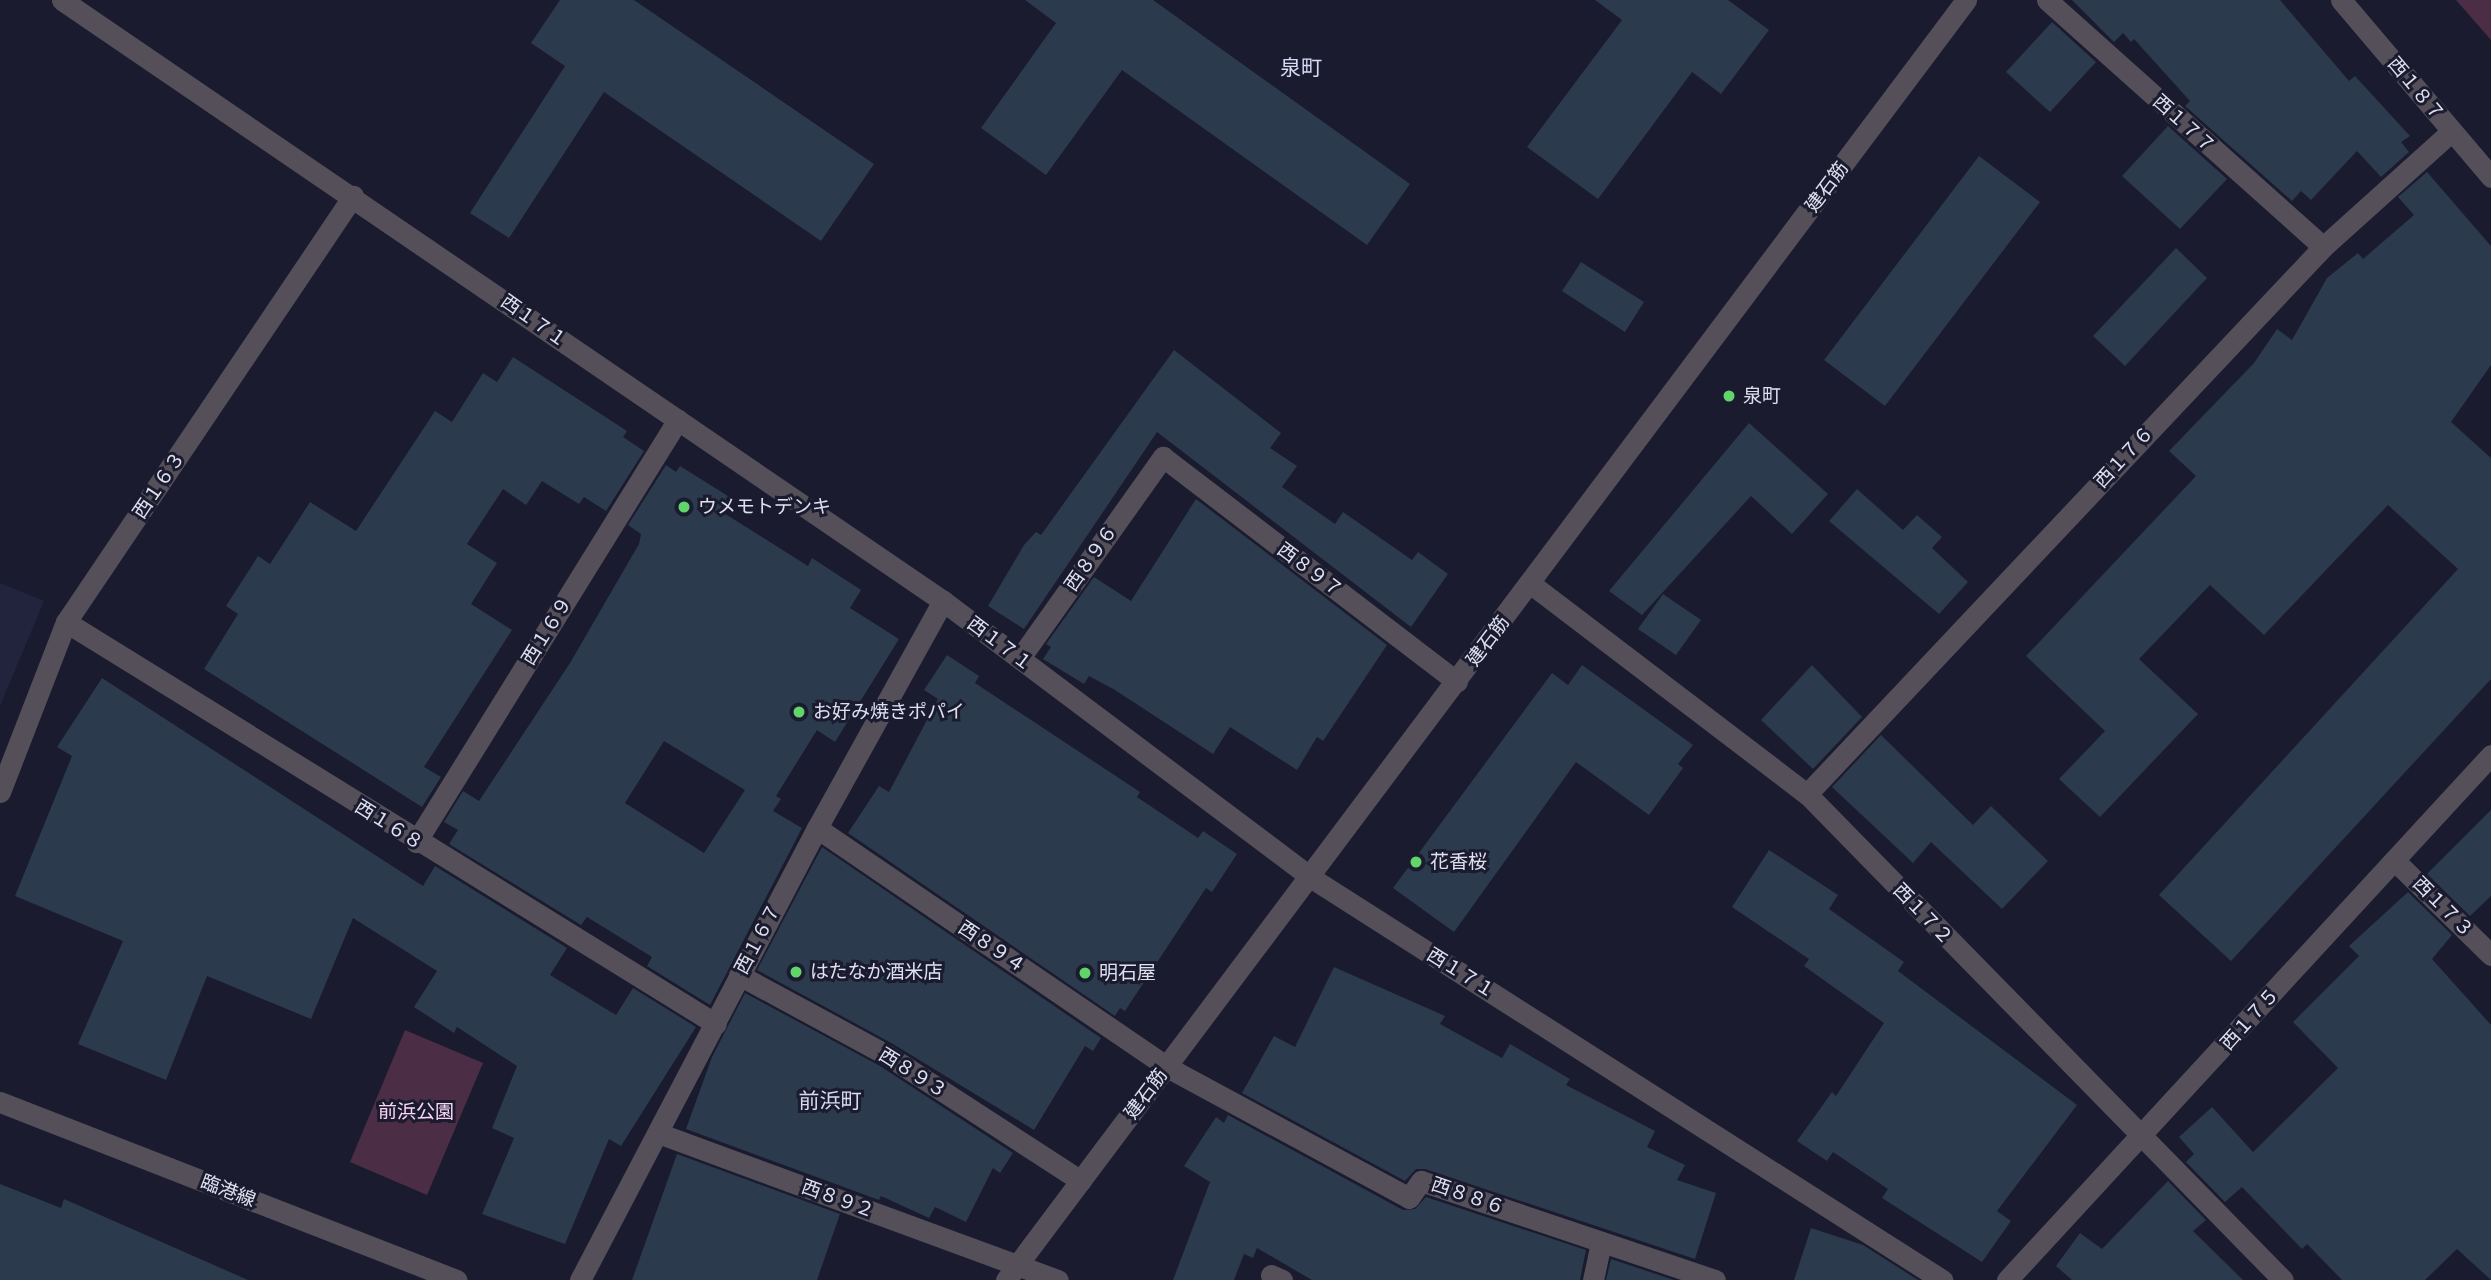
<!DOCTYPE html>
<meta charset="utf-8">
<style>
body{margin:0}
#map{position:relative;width:2491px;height:1280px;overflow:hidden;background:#1a1b2f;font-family:Mulish,"Noto Sans JP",sans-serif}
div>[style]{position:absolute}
.built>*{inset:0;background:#22243e}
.green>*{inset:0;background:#4b2d45}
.building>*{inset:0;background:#2b3a4c}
.minor>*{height:21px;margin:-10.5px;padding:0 10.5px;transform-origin:10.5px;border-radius:10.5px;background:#544f59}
.dots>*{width:19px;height:19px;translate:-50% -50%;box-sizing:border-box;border:4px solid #1a1b2f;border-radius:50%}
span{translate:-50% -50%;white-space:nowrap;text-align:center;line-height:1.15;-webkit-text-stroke:6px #1a1b2f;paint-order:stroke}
.street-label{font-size:19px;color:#dfe0ee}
.poi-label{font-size:19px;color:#dfe0ee}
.left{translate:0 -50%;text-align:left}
.park-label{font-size:19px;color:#fcd5f3}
.neighbourhood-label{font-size:21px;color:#d6daf5}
</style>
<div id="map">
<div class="built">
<div style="clip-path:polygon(0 583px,44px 601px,0 706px)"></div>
</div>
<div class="green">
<div style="clip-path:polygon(2456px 0,2491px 0,2491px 40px)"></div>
<div style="clip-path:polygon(405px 1030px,483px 1063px,427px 1195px,350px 1162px)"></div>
</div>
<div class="building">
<div style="clip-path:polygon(560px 0,634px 0,874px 164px,821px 241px,604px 92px,509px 238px,470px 213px,565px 66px,531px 43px)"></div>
<div style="clip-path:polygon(1025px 0,1153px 0,1410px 184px,1367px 245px,1122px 70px,1046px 175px,981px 128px,1056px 23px)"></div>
<div style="clip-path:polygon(1595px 0,1728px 0,1769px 30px,1721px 94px,1692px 72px,1598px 199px,1527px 147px,1622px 20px)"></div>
<div style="clip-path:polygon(2072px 0,2280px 0,2349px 81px,2355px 76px,2410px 136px,2401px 142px,2409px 152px,2381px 177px,2357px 151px,2311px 200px,2301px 191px,2292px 201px,2185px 106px,2190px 101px,2134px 39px,2131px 42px,2123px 33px,2114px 42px)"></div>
<div style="clip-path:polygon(2052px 22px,2096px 62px,2050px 112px,2006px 72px)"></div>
<div style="clip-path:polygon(2168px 126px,2227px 179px,2180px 229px,2122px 176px)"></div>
<div style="clip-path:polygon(1979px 156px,2040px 202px,1885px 406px,1824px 360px)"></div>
<div style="clip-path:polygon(2427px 172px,2491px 246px,2491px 365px,2451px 422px,2491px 458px,2491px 679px,2231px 961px,2159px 895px,2458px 569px,2388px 505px,2264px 635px,2210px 585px,2139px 659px,2198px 714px,2100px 817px,2059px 779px,2105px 731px,2026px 656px,2196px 476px,2169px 451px,2254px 363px,2277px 329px,2292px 340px,2327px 278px,2358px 253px,2363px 259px,2414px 215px,2398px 197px)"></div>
<div style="clip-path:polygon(2176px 248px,2207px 278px,2125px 366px,2093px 336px)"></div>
<div style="clip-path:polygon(1581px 262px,1644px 302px,1625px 332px,1562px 291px)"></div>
<div style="clip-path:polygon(1174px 350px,1281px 433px,1270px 448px,1297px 466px,1282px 487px,1335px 524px,1343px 512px,1412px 560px,1418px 552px,1448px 574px,1411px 627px,1157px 432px,1024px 629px,988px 606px,1024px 545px,1036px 532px,1041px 535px)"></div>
<div style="clip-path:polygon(513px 357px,627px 431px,623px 437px,644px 451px,606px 511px,584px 497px,579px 504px,542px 481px,526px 505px,503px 489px,467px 544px,497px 563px,471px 604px,512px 630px,424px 767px,441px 777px,422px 807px,204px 669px,238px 614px,226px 606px,258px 556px,270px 564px,310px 502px,356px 531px,435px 411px,452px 422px,483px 373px,497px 382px)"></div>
<div style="clip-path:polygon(1749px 423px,1828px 494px,1792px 534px,1751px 496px,1642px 615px,1609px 591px)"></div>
<div style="clip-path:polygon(evenodd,666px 465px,676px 472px,680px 466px,728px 496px,719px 510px,808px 566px,812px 558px,861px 590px,850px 608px,899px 639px,835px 742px,817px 730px,776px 796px,781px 799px,773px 811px,802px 828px,710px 1005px,647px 966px,652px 957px,587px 917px,581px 925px,449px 844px,458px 830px,444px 822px,463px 791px,479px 801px,570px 663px,639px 544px,641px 534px,628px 525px,666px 465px,664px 741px,745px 790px,704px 853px,625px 803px,664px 741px)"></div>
<div style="clip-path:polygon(1857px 489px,1903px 530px,1917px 515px,1942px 537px,1932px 548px,1968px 582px,1939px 614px,1829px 521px)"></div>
<div style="clip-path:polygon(1196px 499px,1387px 645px,1323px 741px,1317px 737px,1297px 770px,1230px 727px,1213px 754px,1115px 690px,1089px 676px,1084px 684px,1043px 659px,1051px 647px,1046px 644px,1094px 577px,1131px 601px)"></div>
<div style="clip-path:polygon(1663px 594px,1701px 620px,1676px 655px,1638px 629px)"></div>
<div style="clip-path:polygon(947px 655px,979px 676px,975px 683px,1140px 792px,1137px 797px,1198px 838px,1203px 831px,1237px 854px,1212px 892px,1206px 888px,1125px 1011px,1120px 1008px,1115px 1016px,848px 833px,879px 786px,889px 792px,938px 699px,924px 690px)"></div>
<div style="clip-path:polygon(1582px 665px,1693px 745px,1678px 764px,1683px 768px,1649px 815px,1576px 762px,1454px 932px,1393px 888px,1552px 673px,1568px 685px)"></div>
<div style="clip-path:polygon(1812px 665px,1862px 717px,1813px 769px,1761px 720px)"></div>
<div style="clip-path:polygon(102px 678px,423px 886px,435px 866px,567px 948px,550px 975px,616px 1015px,633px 988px,696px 1027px,621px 1146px,609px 1139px,565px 1244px,482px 1214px,514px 1138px,492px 1128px,517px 1066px,457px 1027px,454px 1033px,414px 1007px,437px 971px,353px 918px,311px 1019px,207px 976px,166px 1080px,78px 1044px,123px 941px,15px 896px,72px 756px,57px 747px)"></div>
<div style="clip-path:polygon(1881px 735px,1973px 825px,1991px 806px,2048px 861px,2002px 909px,1931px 842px,1913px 863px,1832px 787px)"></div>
<div style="clip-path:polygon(2491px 810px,2491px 896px,2470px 916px,2427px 874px)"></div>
<div style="clip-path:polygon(822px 847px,1101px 1038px,1093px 1051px,1085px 1046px,1034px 1130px,893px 1044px,757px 970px)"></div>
<div style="clip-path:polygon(1769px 850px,1838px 895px,1829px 909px,1904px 962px,1898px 971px,2077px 1105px,1997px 1211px,2011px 1221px,1982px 1262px,1882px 1198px,1888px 1189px,1833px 1152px,1827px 1161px,1797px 1141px,1832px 1092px,1836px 1096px,1884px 1023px,1804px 966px,1809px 959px,1732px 907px)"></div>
<div style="clip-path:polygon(2408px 892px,2452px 935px,2432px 959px,2491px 1025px,2491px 1280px,2457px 1249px,2425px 1280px,2342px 1280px,2307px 1244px,2302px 1249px,2242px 1187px,2225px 1202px,2186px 1162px,2194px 1154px,2179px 1137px,2212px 1107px,2253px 1152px,2338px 1068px,2293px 1022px,2359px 956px,2349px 946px)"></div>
<div style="clip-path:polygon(1334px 967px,1445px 1016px,1440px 1024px,1502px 1058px,1510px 1044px,1570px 1079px,1566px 1085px,1655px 1131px,1647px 1147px,1685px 1165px,1677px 1180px,1716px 1193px,1695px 1259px,1425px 1169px,1416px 1169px,1405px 1181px,1242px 1093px,1274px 1036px,1295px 1047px)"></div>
<div style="clip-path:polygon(745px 993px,880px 1066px,1013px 1153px,1000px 1173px,993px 1168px,966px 1222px,935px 1207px,929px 1218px,881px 1196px,879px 1200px,686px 1129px,712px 1057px)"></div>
<div style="clip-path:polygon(1228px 1115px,1403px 1210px,1415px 1209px,1426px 1197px,1586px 1250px,1580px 1280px,1312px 1280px,1257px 1248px,1253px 1258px,1244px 1254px,1234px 1280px,1173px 1280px,1210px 1182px,1184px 1166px,1216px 1117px,1224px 1123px)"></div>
<div style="clip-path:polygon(677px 1154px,840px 1214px,817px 1280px,632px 1280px)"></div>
<div style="clip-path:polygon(2168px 1181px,2206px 1220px,2193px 1231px,2243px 1280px,2072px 1280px,2056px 1266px,2080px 1233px,2102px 1249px)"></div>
<div style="clip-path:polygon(0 1184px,61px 1208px,64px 1199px,248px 1280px,0 1280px)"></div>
<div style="clip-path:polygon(1811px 1228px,1863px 1245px,1918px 1280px,1794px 1280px)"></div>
<div style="clip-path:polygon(1611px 1259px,1674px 1280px,1606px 1280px)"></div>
</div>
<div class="minor">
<div style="left:62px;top:0;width:1066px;rotate:34.3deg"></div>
<div style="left:943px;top:601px;width:459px;rotate:36.9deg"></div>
<div style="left:1310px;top:877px;width:750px;rotate:32.52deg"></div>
<div style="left:2047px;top:0;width:370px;rotate:41.8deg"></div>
<div style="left:2341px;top:0;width:232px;rotate:49.7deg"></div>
<div style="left:1531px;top:584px;width:347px;rotate:37.3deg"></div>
<div style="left:1807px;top:794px;width:680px;rotate:45.6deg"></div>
<div style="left:66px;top:622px;width:764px;rotate:31.74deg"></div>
<div style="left:1020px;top:658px;width:247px;rotate:-54.6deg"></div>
<div style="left:1163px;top:457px;width:370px;rotate:37.4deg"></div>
<div style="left:0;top:792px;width:182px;rotate:-68.8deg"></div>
<div style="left:66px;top:622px;width:514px;rotate:-56.03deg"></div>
<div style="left:1807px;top:794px;width:752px;rotate:-46.67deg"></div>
<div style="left:2323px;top:247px;width:173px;rotate:-42deg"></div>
<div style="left:817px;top:828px;width:424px;rotate:34.3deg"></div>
<div style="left:1167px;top:1067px;width:275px;rotate:28.4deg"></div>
<div style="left:1409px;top:1198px;width:21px;rotate:-55deg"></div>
<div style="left:1421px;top:1181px;width:310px;rotate:18.6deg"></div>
<div style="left:416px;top:842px;width:497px;rotate:-58.2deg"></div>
<div style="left:2394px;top:860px;width:136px;rotate:44.4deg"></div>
<div style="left:739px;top:975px;width:168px;rotate:28.4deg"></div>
<div style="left:887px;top:1055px;width:231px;rotate:33deg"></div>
<div style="left:0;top:1102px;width:490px;rotate:21.3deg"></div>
<div style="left:658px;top:1133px;width:426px;rotate:20.2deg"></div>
<div style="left:1271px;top:1275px;width:12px;rotate:24deg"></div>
<div style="left:580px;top:1280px;width:510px;rotate:-62.33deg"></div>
<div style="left:817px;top:828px;width:260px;rotate:-61deg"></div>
<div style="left:1006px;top:1280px;width:1600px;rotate:-53.13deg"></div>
<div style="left:1593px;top:1280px;width:39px;rotate:-78deg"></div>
<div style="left:2007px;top:1280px;width:714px;rotate:-47.33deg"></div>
</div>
<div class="dots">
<div style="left:1729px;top:396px;background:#61d46a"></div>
<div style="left:684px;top:507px;background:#61d46a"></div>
<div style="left:799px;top:712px;background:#61d46a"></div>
<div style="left:1416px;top:862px;background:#61d46a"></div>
<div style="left:796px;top:972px;background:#61d46a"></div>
<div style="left:1085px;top:973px;background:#61d46a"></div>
</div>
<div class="street-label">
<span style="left:2416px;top:89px;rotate:50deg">西１８７</span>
<span style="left:2184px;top:124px;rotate:42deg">西１７７</span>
<span style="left:1827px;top:187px;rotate:-53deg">建石筋</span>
<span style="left:534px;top:321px;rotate:35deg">西１７１</span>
<span style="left:2124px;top:457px;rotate:-47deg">西１７６</span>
<span style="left:159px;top:485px;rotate:-56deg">西１６３</span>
<span style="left:1091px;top:558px;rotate:-55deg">西８９６</span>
<span style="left:1310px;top:570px;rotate:37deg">西８９７</span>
<span style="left:547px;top:631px;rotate:-58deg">西１６９</span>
<span style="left:1488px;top:641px;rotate:-53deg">建石筋</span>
<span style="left:1000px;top:644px;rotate:37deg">西１７１</span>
<span style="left:389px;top:825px;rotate:32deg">西１６８</span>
<span style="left:2443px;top:907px;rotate:45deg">西１７３</span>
<span style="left:1923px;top:914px;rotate:46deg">西１７２</span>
<span style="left:758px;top:939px;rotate:-62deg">西１６７</span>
<span style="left:992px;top:947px;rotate:34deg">西８９４</span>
<span style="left:1461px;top:973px;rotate:32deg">西１７１</span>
<span style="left:2250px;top:1019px;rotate:-48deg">西１７５</span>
<span style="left:913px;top:1073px;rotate:32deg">西８９３</span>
<span style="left:1146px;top:1094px;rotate:-53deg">建石筋</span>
<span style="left:228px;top:1191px;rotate:21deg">臨港線</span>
<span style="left:1468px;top:1196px;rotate:19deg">西８８６</span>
<span style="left:838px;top:1199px;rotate:20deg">西８９２</span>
</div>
<div class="poi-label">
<span class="left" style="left:1743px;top:396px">泉町</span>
<span class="left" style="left:698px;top:507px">ウメモトデンキ</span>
<span class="left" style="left:813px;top:712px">お好み焼きポパイ</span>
<span class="left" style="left:1430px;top:862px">花香桜</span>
<span class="left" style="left:810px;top:972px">はたなか酒米店</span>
<span class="left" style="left:1099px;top:973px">明石屋</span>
</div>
<div class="park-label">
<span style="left:416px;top:1112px">前浜公園</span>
</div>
<div class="neighbourhood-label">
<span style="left:1301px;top:67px">泉町</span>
<span style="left:830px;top:1100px">前浜町</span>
</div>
</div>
